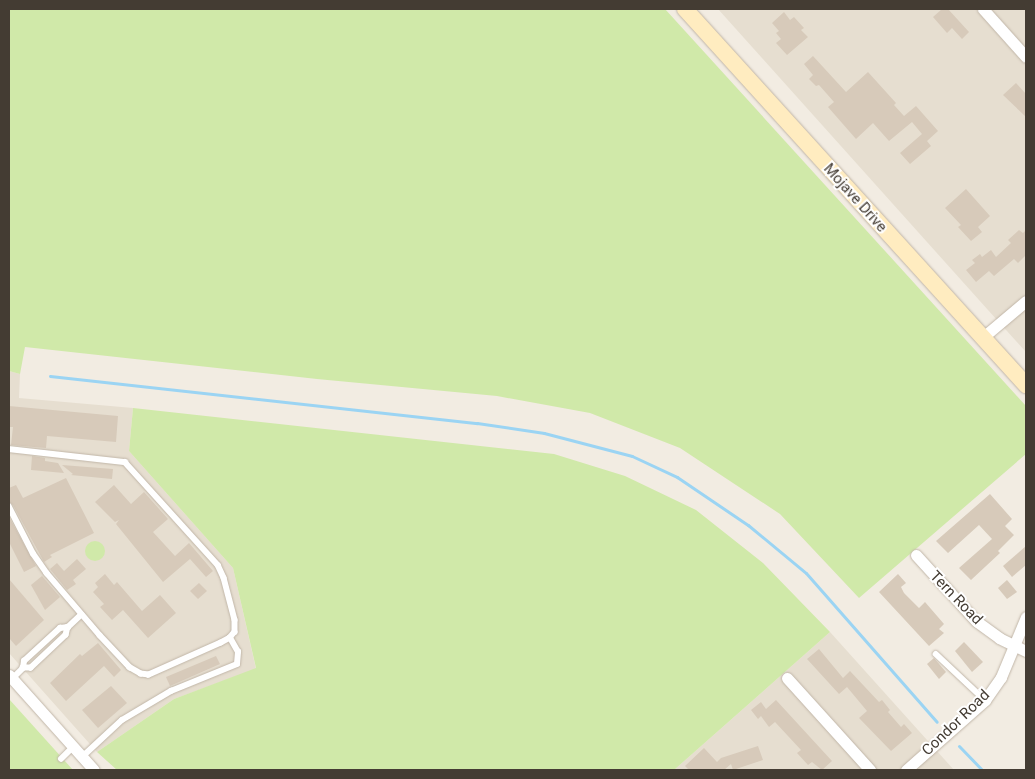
<!DOCTYPE html>
<style>
body{margin:0}
#map{position:relative;width:1035px;height:779px;overflow:hidden;background:#f2ece2;font-family:Roboto,sans-serif}
div>[style]{position:absolute}
.residential>*{inset:0;background:#e6ded0}
.green>*{inset:0;background:#d0e9a9}
.round{border-radius:50%}
.stream>*{height:3px;margin:-1.5px;padding:0 1.5px;transform-origin:1.5px;border-radius:1.5px;background:#9bd4f3}
.building>*{inset:0;background:#d7caba}
.roads{filter:drop-shadow(0 0 1px #c1b6a8) drop-shadow(0 0 1px #c1b6a8)}
.service>*{height:5.5px;margin:-2.75px;padding:0 2.75px;transform-origin:2.75px;border-radius:2.75px;background:#fff}
.minor>*{height:11px;margin:-5.5px;padding:0 5.5px;transform-origin:5.5px;border-radius:5.5px;background:#fff}
.secondary>*{height:16px;margin:-8px;padding:0 8px;transform-origin:8px;border-radius:8px;background:#ffecc0}
span{translate:-50% -50%;white-space:nowrap;text-align:center;line-height:1.15;-webkit-text-stroke:4px #fff;paint-order:stroke}
.street-label{font-size:15px;color:#443c33}
.frame{position:absolute;inset:0;border:10px solid #443c33;pointer-events:none}
</style>
<div id="map">
<div class="residential">
<div style="clip-path:polygon(718px 9px,1026px 9px,1026px 352px,988px 310px)"></div>
<div style="clip-path:polygon(9px 371px,20px 374px,19px 398px,133px 408px,129px 451px,233px 568px,256px 669px,174px 699px,97px 752px,9px 653px)"></div>
<div style="clip-path:polygon(830px 632px,954px 770px,674px 770px)"></div>
</div>
<div class="green">
<div style="clip-path:polygon(9px 9px,665px 9px,1026px 406px,1026px 454px,859px 598px,780px 514px,680px 448px,590px 413px,497px 396px,317px 379px,25px 347px,20px 374px,9px 371px)"></div>
<div style="clip-path:polygon(133px 408px,554px 454px,625px 476px,696px 510px,763px 563px,830px 632px,674px 770px,117px 770px,97px 752px,174px 699px,256px 668px,233px 568px,129px 451px)"></div>
<div class="round" style="left:85px;top:541px;width:20px;height:20px"></div>
<div style="clip-path:polygon(9px 699px,73px 770px,9px 770px)"></div>
</div>
<div class="stream">
<div style="left:50px;top:376px;width:430px;rotate:6.3deg"></div>
<div style="left:477px;top:423px;width:68px;rotate:8.5deg"></div>
<div style="left:544px;top:433px;width:91px;rotate:14.6deg"></div>
<div style="left:632px;top:456px;width:50px;rotate:25deg"></div>
<div style="left:677px;top:477px;width:86px;rotate:34.1deg"></div>
<div style="left:748px;top:525px;width:75px;rotate:39.6deg"></div>
<div style="left:806px;top:573px;width:198px;rotate:48.7deg"></div>
<div style="left:959px;top:746px;width:33px;rotate:46deg"></div>
</div>
<div class="building">
<div style="clip-path:polygon(942px 9px,948px 9px,969px 32px,962px 39px,952px 28px,947px 33px,933px 17px)"></div>
<div style="clip-path:polygon(784px 12px,790px 20px,794px 17px,804px 28px,801px 30px,808px 37px,787px 55px,776px 43px,781px 39px,776px 33px,779px 31px,772px 23px)"></div>
<div style="clip-path:polygon(813px 56px,846px 92px,868px 72px,896px 103px,894px 105px,904px 116px,916px 106px,938px 131px,927px 141px,931px 146px,910px 164px,900px 153px,922px 134px,912px 122px,889px 141px,873px 123px,856px 139px,828px 107px,834px 102px,819px 85px,816px 86px,809px 79px,813px 75px,804px 64px)"></div>
<div style="clip-path:polygon(1016px 83px,1026px 94px,1026px 117px,1003px 95px)"></div>
<div style="clip-path:polygon(966px 189px,990px 216px,978px 227px,982px 232px,971px 241px,958px 227px,961px 225px,945px 208px)"></div>
<div style="clip-path:polygon(1019px 230px,1023px 233px,1026px 230px,1026px 255px,1018px 263px,1014px 259px,994px 276px,989px 271px,976px 282px,966px 270px,975px 263px,972px 260px,980px 254px,982px 257px,991px 250px,996px 257px,1011px 243px,1008px 240px)"></div>
<div style="clip-path:polygon(9px 406px,118px 416px,116px 442px,47px 436px,46px 448px,11px 445px,13px 427px,9px 427px)"></div>
<div style="clip-path:polygon(32px 456px,45px 458px,45px 461px,58px 463px,64px 473px,31px 470px)"></div>
<div style="clip-path:polygon(62px 465px,113px 469px,112px 479px,71px 475px,73px 474px)"></div>
<div style="clip-path:polygon(66px 478px,94px 533px,50px 555px,52px 557px,44px 562px,13px 505px,9px 502px,9px 488px,16px 485px,23px 498px)"></div>
<div style="clip-path:polygon(114px 485px,131px 504px,144px 492px,168px 519px,153px 532px,175px 556px,189px 543px,213px 571px,206px 577px,190px 559px,163px 582px,116px 524px,119px 520px,115px 522px,95px 502px)"></div>
<div style="clip-path:polygon(990px 494px,1012px 519px,1005px 526px,1014px 535px,998px 551px,1000px 553px,971px 580px,959px 568px,992px 539px,979px 525px,948px 553px,936px 541px)"></div>
<div style="clip-path:polygon(9px 517px,36px 566px,24px 572px,9px 542px)"></div>
<div style="clip-path:polygon(1026px 546px,1026px 565px,1012px 577px,1003px 566px)"></div>
<div style="clip-path:polygon(77px 559px,86px 569px,73px 580px,76px 584px,67px 590px,50px 569px,57px 563px,64px 571px)"></div>
<div style="clip-path:polygon(105px 574px,114px 585px,117px 582px,142px 611px,160px 595px,176px 613px,148px 638px,123px 610px,112px 620px,100px 607px,104px 604px,93px 592px,98px 587px,95px 583px)"></div>
<div style="clip-path:polygon(898px 574px,906px 583px,901px 587px,904px 593px,919px 608px,925px 602px,944px 624px,939px 629px,944px 633px,929px 646px,879px 592px)"></div>
<div style="clip-path:polygon(42px 576px,60px 597px,45px 610px,31px 585px)"></div>
<div style="clip-path:polygon(9px 579px,44px 620px,16px 646px,9px 638px)"></div>
<div style="clip-path:polygon(1007px 580px,1017px 592px,1007px 599px,998px 588px)"></div>
<div style="clip-path:polygon(199px 583px,207px 591px,198px 599px,190px 591px)"></div>
<div style="clip-path:polygon(964px 642px,983px 662px,972px 672px,955px 651px)"></div>
<div style="clip-path:polygon(98px 643px,121px 670px,114px 677px,104px 666px,66px 701px,50px 683px,80px 654px,82px 656px)"></div>
<div style="clip-path:polygon(819px 649px,843px 678px,850px 671px,879px 702px,882px 700px,890px 710px,888px 712px,901px 727px,904px 724px,912px 733px,891px 751px,859px 718px,867px 711px,847px 687px,839px 694px,807px 659px)"></div>
<div style="clip-path:polygon(216px 656px,220px 664px,170px 686px,166px 677px)"></div>
<div style="clip-path:polygon(934px 658px,946px 672px,939px 679px,927px 664px)"></div>
<div style="clip-path:polygon(111px 686px,127px 703px,98px 728px,82px 710px)"></div>
<div style="clip-path:polygon(776px 700px,832px 761px,822px 770px,812px 762px,808px 765px,797px 753px,801px 750px,775px 722px,769px 727px,761px 716px,758px 719px,751px 710px,761px 702px,766px 709px)"></div>
<div style="clip-path:polygon(758px 746px,763px 760px,733px 770px,731px 764px,724px 770px,689px 770px,685px 766px,704px 748px,717px 762px,721px 758px)"></div>
</div>
<div class="roads">
<div class="service">
<div style="left:9px;top:449px;width:117px;rotate:6.4deg"></div>
<div style="left:125px;top:462px;width:139px;rotate:47.9deg"></div>
<div style="left:218px;top:565px;width:14px;rotate:65deg"></div>
<div style="left:224px;top:578px;width:43px;rotate:75.3deg"></div>
<div style="left:235px;top:620px;width:12px;rotate:90deg"></div>
<div style="left:235px;top:632px;width:8px;rotate:130deg"></div>
<div style="left:230px;top:638px;width:10px;rotate:151deg"></div>
<div style="left:221px;top:643px;width:79px;rotate:156deg"></div>
<div style="left:149px;top:675px;width:8px;rotate:-173deg"></div>
<div style="left:141px;top:674px;width:13px;rotate:-151deg"></div>
<div style="left:130px;top:668px;width:44px;rotate:-133.2deg"></div>
<div style="left:100px;top:636px;width:82px;rotate:-130.5deg"></div>
<div style="left:47px;top:574px;width:24px;rotate:-125deg"></div>
<div style="left:33px;top:554px;width:53px;rotate:-117.1deg"></div>
<div style="left:68px;top:627px;width:18px;rotate:-43deg"></div>
<div style="left:936px;top:654px;width:67px;rotate:43.2deg"></div>
<div style="left:12px;top:679px;width:16px;rotate:-45deg"></div>
<div style="left:23px;top:668px;width:7px;rotate:-82deg"></div>
<div style="left:24px;top:661px;width:49px;rotate:-42.5deg"></div>
<div style="left:60px;top:628px;width:8px;rotate:-7deg"></div>
<div style="left:68px;top:627px;width:8px;rotate:104deg"></div>
<div style="left:66px;top:635px;width:48px;rotate:136.7deg"></div>
<div style="left:31px;top:668px;width:8px;rotate:180deg"></div>
<div style="left:82px;top:757px;width:54px;rotate:-42.8deg"></div>
<div style="left:122px;top:720px;width:57px;rotate:-30.6deg"></div>
<div style="left:171px;top:691px;width:71px;rotate:-22.2deg"></div>
<div style="left:237px;top:664px;width:12px;rotate:-85deg"></div>
<div style="left:238px;top:652px;width:16px;rotate:-120deg"></div>
<div style="left:61px;top:759px;width:17px;rotate:-45deg"></div>
</div>
<div class="minor">
<div style="left:983px;top:9px;width:64px;rotate:48.1deg"></div>
<div style="left:982px;top:338px;width:57px;rotate:-40.1deg"></div>
<div style="left:916px;top:555px;width:89px;rotate:47.7deg"></div>
<div style="left:976px;top:621px;width:29px;rotate:36deg"></div>
<div style="left:999px;top:638px;width:30px;rotate:26deg"></div>
<div style="left:9px;top:675px;width:127px;rotate:48.2deg"></div>
<div style="left:787px;top:678px;width:124px;rotate:47.9deg"></div>
<div style="left:906px;top:770px;width:106px;rotate:-41.5deg"></div>
<div style="left:985px;top:700px;width:28px;rotate:-55deg"></div>
<div style="left:1001px;top:677px;width:65px;rotate:-67.4deg"></div>
</div>
<div class="secondary">
<div style="left:685px;top:9px;width:508px;rotate:47.79deg"></div>
</div>
</div>
<div class="street-label">
<span style="left:855px;top:198px;rotate:48deg">Mojave Drive</span>
<span style="left:956px;top:598px;rotate:46deg">Tern Road</span>
<span style="left:956px;top:723px;rotate:-44deg">Condor Road</span>
</div>
<div class="frame"></div>
</div>
